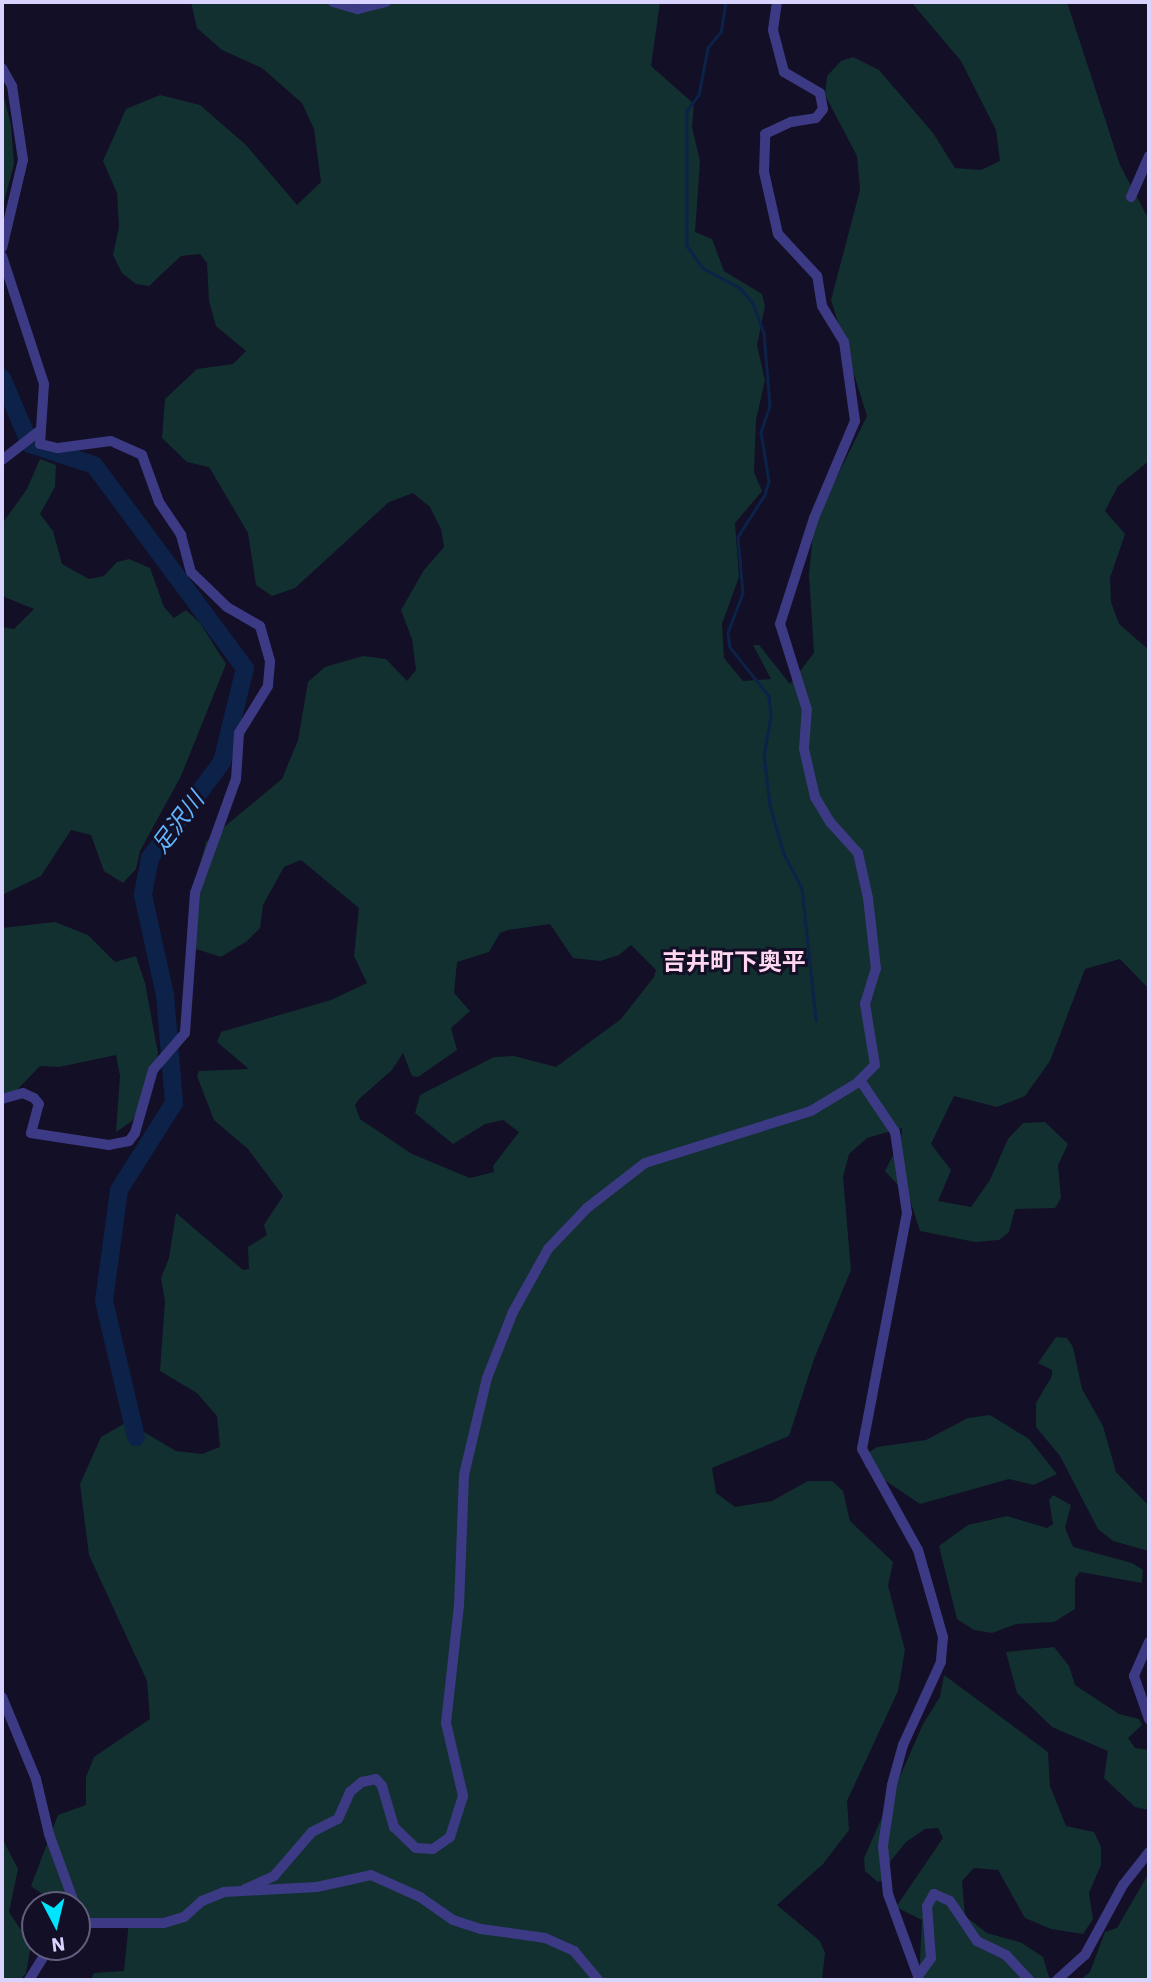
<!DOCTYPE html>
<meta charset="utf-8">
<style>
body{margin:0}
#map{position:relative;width:1151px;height:1982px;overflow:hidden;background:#130f26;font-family:"IBM Plex Sans","Noto Sans JP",sans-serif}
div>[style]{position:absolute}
.green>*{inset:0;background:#12302f}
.stream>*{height:2.5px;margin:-1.25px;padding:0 1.25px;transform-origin:1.25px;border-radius:1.25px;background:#0c2248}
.river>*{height:18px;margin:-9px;padding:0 9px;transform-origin:9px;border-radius:9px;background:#0c2248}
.street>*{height:10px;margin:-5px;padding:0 5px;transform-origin:5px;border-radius:5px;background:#3d3a85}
span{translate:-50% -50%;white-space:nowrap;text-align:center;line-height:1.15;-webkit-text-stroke:6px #130f26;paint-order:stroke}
.water-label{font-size:23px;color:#62b6ff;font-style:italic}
.quarter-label{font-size:24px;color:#ffd6f0;font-weight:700}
.frame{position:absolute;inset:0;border:4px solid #d9d4ff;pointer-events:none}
.north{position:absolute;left:21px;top:1891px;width:70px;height:70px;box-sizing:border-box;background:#130f26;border:2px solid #625e7d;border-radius:50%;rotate:173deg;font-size:19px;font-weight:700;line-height:28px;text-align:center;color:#d9d4ff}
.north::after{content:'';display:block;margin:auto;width:24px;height:32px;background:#00e5ff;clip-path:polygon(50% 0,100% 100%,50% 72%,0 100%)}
</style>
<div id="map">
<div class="green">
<div style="clip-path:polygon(evenodd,191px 2px,660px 2px,651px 66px,694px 104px,692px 127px,700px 161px,695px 232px,712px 239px,724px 271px,762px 294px,765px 306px,757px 345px,765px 380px,756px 420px,754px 472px,762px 491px,735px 523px,739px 577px,722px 624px,724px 658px,743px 681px,771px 679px,753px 645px,759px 645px,790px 684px,814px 653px,809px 575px,814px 523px,867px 416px,831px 300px,860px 190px,857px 156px,825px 95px,827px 76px,841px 61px,853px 57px,879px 70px,933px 133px,955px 168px,981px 170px,1000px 161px,996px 130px,961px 61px,911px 2px,1067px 2px,1120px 165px,1149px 220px,1149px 461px,1118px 486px,1105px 511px,1125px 534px,1110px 578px,1111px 602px,1119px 624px,1149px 650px,1149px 989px,1120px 959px,1085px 969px,1050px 1061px,1025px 1096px,997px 1107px,954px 1096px,931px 1144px,951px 1170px,938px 1201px,971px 1207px,990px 1180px,1008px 1139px,1023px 1123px,1045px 1122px,1068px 1144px,1058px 1165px,1061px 1198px,1055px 1208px,1015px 1209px,1009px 1232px,999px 1240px,975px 1242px,920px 1231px,909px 1197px,885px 1171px,901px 1140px,902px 1128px,867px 1138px,849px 1154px,843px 1177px,851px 1270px,814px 1359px,789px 1436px,712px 1468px,716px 1493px,735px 1507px,772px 1501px,808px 1481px,832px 1481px,843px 1491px,850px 1521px,893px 1562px,888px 1586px,905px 1650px,898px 1691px,847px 1801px,849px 1830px,823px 1864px,777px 1905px,820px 1941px,825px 1953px,822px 1980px,91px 1980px,94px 1973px,124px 1971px,129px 1921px,77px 1917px,77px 1905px,58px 1905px,31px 1886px,58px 1815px,86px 1805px,86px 1777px,94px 1757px,150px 1719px,147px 1681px,89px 1555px,80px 1484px,101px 1437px,127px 1422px,176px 1451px,202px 1454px,220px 1447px,217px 1416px,197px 1393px,160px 1371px,165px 1301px,161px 1278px,169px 1258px,176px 1213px,243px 1270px,249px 1269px,248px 1247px,267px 1235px,264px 1225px,283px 1196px,248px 1149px,214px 1120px,197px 1076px,199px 1071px,249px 1069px,217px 1042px,221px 1032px,331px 1000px,367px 983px,354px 956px,359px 908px,301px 860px,284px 867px,263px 905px,260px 928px,247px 941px,221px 957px,196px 949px,193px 890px,206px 842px,282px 779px,298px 740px,308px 682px,325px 667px,363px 656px,386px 659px,407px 681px,416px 670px,412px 639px,401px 610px,424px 570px,444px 547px,441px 529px,430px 507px,413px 493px,389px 502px,295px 588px,272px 596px,256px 585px,248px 533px,209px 467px,187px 462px,162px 438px,165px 399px,197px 369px,233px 364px,246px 351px,216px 326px,209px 301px,207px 263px,200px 254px,181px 256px,149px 286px,136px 284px,122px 273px,113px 255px,119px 227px,117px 193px,103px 161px,126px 109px,160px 95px,200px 105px,246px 145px,297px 205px,321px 182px,314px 129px,302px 103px,262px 68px,222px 50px,197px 28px,191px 2px,550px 924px,573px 958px,600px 961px,619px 955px,631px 945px,656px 970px,654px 977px,621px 1019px,556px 1067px,514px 1056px,494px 1057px,420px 1095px,415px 1113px,453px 1144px,485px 1124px,503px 1120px,519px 1132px,493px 1166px,494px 1172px,470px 1178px,412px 1154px,360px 1119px,355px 1105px,359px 1099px,392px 1070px,403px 1053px,412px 1076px,418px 1077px,457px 1050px,451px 1028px,470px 1011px,454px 993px,457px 962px,489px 952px,500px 933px,508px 930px,550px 924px)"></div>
<div style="clip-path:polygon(2px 90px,11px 125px,14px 164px,2px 210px)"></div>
<div style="clip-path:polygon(40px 459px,56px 465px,55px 487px,40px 514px,53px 531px,62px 564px,89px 579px,104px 576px,117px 562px,129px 559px,150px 568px,164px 607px,174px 618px,186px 610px,200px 623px,226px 664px,181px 776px,140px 851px,136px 869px,123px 883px,104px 871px,91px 835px,71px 830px,41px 876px,2px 895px,2px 627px,14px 629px,34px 609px,2px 596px,2px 524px,27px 489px)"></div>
<div style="clip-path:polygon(55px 922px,88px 935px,115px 962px,136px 956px,145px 983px,158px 1053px,154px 1079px,132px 1121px,116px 1132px,120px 1076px,116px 1055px,59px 1067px,40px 1066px,12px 1095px,2px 1094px,2px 928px)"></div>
<div style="clip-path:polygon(1056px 1337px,1067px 1338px,1073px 1347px,1082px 1389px,1103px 1426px,1116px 1472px,1149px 1506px,1149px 1551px,1113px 1541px,1098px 1529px,1060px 1456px,1036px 1427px,1036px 1403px,1052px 1376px,1052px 1370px,1038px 1363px)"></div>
<div style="clip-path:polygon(990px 1415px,1029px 1439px,1057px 1474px,1034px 1485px,1009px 1479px,920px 1504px,865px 1467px,865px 1455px,877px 1447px,926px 1440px,968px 1418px)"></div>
<div style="clip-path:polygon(1053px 1495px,1071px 1505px,1065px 1528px,1073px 1547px,1132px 1563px,1143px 1570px,1142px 1583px,1080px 1572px,1075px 1578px,1075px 1609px,1054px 1622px,1016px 1624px,992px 1633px,974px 1630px,957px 1619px,939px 1546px,968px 1525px,1007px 1516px,1047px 1528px,1053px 1524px,1049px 1500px)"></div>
<div style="clip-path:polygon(1054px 1647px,1069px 1666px,1075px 1685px,1119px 1714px,1139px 1719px,1142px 1725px,1128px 1738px,1135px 1748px,1149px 1750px,1149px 1810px,1135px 1807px,1104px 1778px,1108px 1751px,1052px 1727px,1017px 1693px,1006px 1652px)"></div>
<div style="clip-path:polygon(944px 1675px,1048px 1752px,1050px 1786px,1066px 1826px,1094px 1832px,1101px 1847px,1101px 1865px,1089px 1893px,1093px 1919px,1083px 1934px,1051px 1929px,1025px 1918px,998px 1870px,974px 1868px,962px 1881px,965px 1916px,987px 1933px,1022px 1943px,1043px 1957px,1050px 1980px,919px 1980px,922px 1920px,896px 1907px,943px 1838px,938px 1828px,925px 1829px,906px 1842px,889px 1863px,883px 1880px,878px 1882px,865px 1871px,864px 1858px,923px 1724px,940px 1697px)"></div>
<div style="clip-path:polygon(2px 1838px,18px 1869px,9px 1912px,31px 1945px,26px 1973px,20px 1980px,2px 1980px)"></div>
<div style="clip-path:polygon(1149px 1873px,1149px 1980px,1080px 1980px,1090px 1972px,1105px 1932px,1117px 1928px)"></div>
</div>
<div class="stream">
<div style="left:726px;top:2px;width:30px;rotate:99deg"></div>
<div style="left:721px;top:32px;width:21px;rotate:129deg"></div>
<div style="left:708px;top:48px;width:48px;rotate:100.8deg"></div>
<div style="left:699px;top:95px;width:20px;rotate:127deg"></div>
<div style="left:687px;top:111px;width:135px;rotate:90deg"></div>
<div style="left:687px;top:246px;width:27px;rotate:54deg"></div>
<div style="left:703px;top:268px;width:42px;rotate:28.4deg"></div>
<div style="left:740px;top:288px;width:20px;rotate:49deg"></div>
<div style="left:753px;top:303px;width:32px;rotate:70deg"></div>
<div style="left:764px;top:333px;width:73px;rotate:85.3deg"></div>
<div style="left:770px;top:406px;width:28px;rotate:109deg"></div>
<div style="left:761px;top:432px;width:50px;rotate:80.7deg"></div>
<div style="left:769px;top:481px;width:15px;rotate:106deg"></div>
<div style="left:765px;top:495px;width:50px;rotate:122.7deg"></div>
<div style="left:738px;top:537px;width:56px;rotate:84.9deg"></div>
<div style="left:743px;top:593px;width:43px;rotate:110.6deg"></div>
<div style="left:728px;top:633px;width:14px;rotate:82deg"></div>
<div style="left:730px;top:647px;width:63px;rotate:51.5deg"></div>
<div style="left:769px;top:696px;width:20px;rotate:84deg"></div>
<div style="left:771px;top:716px;width:39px;rotate:100deg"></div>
<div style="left:764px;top:754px;width:51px;rotate:83.3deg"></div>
<div style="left:770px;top:805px;width:51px;rotate:74.1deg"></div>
<div style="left:784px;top:854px;width:38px;rotate:62deg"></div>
<div style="left:802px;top:888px;width:133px;rotate:83.9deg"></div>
</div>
<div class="river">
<div style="left:2px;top:378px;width:72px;rotate:67deg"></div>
<div style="left:30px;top:444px;width:67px;rotate:18.2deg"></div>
<div style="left:94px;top:465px;width:253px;rotate:53.4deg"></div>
<div style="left:245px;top:668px;width:97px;rotate:103.7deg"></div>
<div style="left:222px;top:762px;width:120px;rotate:126.9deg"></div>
<div style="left:150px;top:858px;width:38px;rotate:101deg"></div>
<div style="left:143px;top:895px;width:102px;rotate:77.6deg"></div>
<div style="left:165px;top:995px;width:108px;rotate:85.2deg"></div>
<div style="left:174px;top:1103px;width:103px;rotate:122.3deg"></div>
<div style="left:119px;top:1190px;width:112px;rotate:97.7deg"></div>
<div style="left:104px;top:1301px;width:140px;rotate:76.8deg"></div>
</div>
<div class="street">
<div style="left:333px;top:2px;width:26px;rotate:16deg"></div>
<div style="left:358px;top:9px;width:29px;rotate:-14deg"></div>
<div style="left:2px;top:68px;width:21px;rotate:61deg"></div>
<div style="left:12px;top:86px;width:75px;rotate:81.5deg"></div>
<div style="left:23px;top:160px;width:90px;rotate:103.4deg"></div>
<div style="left:1131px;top:197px;width:45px;rotate:-66.3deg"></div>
<div style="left:2px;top:256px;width:135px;rotate:71.8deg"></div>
<div style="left:44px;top:384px;width:60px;rotate:93.8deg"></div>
<div style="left:40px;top:444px;width:18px;rotate:13deg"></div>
<div style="left:58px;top:448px;width:53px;rotate:-7.5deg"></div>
<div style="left:111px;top:441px;width:34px;rotate:24deg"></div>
<div style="left:142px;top:455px;width:50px;rotate:70.1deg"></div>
<div style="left:159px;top:502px;width:40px;rotate:56deg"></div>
<div style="left:181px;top:535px;width:38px;rotate:75deg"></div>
<div style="left:191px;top:572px;width:50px;rotate:44.2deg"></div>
<div style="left:227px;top:607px;width:38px;rotate:30deg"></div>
<div style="left:260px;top:626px;width:37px;rotate:74deg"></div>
<div style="left:270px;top:662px;width:24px;rotate:95deg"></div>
<div style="left:268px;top:686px;width:55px;rotate:121.7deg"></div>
<div style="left:239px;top:733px;width:46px;rotate:93.7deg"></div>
<div style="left:236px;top:779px;width:121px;rotate:109.8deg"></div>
<div style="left:195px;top:893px;width:140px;rotate:94.1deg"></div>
<div style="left:185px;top:1033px;width:49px;rotate:130.9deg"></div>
<div style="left:153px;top:1070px;width:66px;rotate:105.9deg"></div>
<div style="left:135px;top:1133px;width:10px;rotate:127deg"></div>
<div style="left:129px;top:1141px;width:20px;rotate:169deg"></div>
<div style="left:109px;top:1145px;width:79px;rotate:-171.3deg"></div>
<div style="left:31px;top:1133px;width:30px;rotate:-75deg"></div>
<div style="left:39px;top:1104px;width:8px;rotate:-130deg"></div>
<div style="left:34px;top:1098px;width:12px;rotate:-156deg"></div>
<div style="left:23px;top:1093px;width:22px;rotate:164deg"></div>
<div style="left:2px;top:460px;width:46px;rotate:-37.9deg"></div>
<div style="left:860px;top:1080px;width:63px;rotate:56.1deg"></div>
<div style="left:895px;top:1132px;width:82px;rotate:81.6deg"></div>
<div style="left:907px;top:1213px;width:240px;rotate:100.8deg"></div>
<div style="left:862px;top:1449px;width:115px;rotate:61deg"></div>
<div style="left:918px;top:1550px;width:91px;rotate:74deg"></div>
<div style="left:943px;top:1637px;width:25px;rotate:95deg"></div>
<div style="left:941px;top:1662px;width:91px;rotate:114.6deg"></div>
<div style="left:903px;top:1745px;width:41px;rotate:105.4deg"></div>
<div style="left:892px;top:1785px;width:62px;rotate:98.4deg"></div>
<div style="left:883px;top:1846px;width:48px;rotate:84.1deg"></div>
<div style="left:888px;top:1894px;width:87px;rotate:69.9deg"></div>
<div style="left:918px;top:1976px;width:22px;rotate:-54deg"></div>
<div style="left:931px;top:1958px;width:52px;rotate:-94.4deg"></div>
<div style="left:927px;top:1906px;width:14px;rotate:-60deg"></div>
<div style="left:934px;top:1894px;width:17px;rotate:24deg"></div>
<div style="left:950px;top:1901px;width:48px;rotate:56deg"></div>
<div style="left:977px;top:1941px;width:32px;rotate:26deg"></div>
<div style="left:1006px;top:1955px;width:34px;rotate:47deg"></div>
<div style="left:1149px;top:1642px;width:37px;rotate:114deg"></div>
<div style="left:1134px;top:1676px;width:46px;rotate:70.8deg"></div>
<div style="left:2px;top:1697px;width:89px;rotate:67.5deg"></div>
<div style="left:36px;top:1779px;width:57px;rotate:76.7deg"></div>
<div style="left:49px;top:1834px;width:76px;rotate:69.9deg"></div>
<div style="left:245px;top:1889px;width:32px;rotate:-24deg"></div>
<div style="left:274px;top:1876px;width:58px;rotate:-49.2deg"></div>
<div style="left:312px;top:1832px;width:29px;rotate:-27deg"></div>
<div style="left:338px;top:1819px;width:30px;rotate:-66deg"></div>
<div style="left:350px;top:1792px;width:16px;rotate:-40deg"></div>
<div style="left:362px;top:1782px;width:14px;rotate:-12deg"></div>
<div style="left:376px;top:1779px;width:9px;rotate:49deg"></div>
<div style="left:382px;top:1786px;width:43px;rotate:73.7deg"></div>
<div style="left:394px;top:1827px;width:30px;rotate:44deg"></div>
<div style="left:416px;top:1848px;width:17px;rotate:3deg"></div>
<div style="left:433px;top:1849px;width:21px;rotate:-35deg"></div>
<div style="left:450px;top:1837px;width:43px;rotate:-72.4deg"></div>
<div style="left:463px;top:1796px;width:75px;rotate:-103.1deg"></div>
<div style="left:446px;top:1723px;width:118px;rotate:-83.7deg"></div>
<div style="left:459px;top:1606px;width:131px;rotate:-87.8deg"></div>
<div style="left:464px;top:1475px;width:100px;rotate:-76.7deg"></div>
<div style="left:487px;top:1378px;width:71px;rotate:-68.5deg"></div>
<div style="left:513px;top:1312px;width:72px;rotate:-60.9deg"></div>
<div style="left:548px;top:1249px;width:57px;rotate:-46.4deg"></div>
<div style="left:587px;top:1208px;width:73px;rotate:-37.8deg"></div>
<div style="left:645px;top:1163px;width:174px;rotate:-17.4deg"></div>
<div style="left:811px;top:1111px;width:54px;rotate:-31.3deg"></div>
<div style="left:857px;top:1083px;width:25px;rotate:-45deg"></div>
<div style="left:875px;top:1065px;width:62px;rotate:-99.3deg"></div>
<div style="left:865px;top:1004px;width:37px;rotate:-73deg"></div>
<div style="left:876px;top:969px;width:71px;rotate:-96.4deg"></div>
<div style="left:868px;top:898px;width:46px;rotate:-102.5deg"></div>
<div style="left:858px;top:853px;width:42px;rotate:-132.1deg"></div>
<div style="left:830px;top:822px;width:29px;rotate:-121deg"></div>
<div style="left:815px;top:797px;width:49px;rotate:-102.9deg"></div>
<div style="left:804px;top:749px;width:39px;rotate:-86deg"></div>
<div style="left:807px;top:710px;width:90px;rotate:-107.4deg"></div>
<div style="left:780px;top:624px;width:111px;rotate:-72.2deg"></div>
<div style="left:814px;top:518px;width:105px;rotate:-67.1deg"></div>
<div style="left:855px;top:421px;width:80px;rotate:-97.9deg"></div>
<div style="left:844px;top:342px;width:42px;rotate:-121.4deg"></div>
<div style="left:822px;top:306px;width:30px;rotate:-99deg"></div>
<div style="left:817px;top:276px;width:57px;rotate:-132.9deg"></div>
<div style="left:778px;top:234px;width:64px;rotate:-102.7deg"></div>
<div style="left:764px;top:172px;width:38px;rotate:-88deg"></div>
<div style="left:765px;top:134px;width:29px;rotate:-25deg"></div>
<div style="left:791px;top:122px;width:25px;rotate:-9deg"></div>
<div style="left:816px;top:118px;width:11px;rotate:-52deg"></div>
<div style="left:823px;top:109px;width:16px;rotate:-101deg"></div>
<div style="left:820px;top:93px;width:42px;rotate:-149.7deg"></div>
<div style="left:784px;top:72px;width:43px;rotate:-104.7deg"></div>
<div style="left:773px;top:30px;width:28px;rotate:-82deg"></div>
<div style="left:77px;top:1923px;width:87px"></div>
<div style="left:164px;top:1923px;width:21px;rotate:-17deg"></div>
<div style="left:184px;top:1917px;width:24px;rotate:-42deg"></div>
<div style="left:202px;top:1901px;width:24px;rotate:-22deg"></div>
<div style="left:224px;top:1892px;width:93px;rotate:-3.1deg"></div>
<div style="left:317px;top:1887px;width:55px;rotate:-12.5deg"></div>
<div style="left:371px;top:1875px;width:54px;rotate:24.2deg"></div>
<div style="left:420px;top:1897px;width:40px;rotate:34.9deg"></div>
<div style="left:453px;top:1920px;width:29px;rotate:18deg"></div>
<div style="left:481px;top:1929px;width:65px;rotate:8deg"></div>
<div style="left:545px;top:1938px;width:32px;rotate:24deg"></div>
<div style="left:574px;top:1951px;width:38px;rotate:50deg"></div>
<div style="left:29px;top:1980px;width:39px;rotate:-58deg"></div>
<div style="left:1057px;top:1980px;width:38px;rotate:-42deg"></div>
<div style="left:1085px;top:1955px;width:80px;rotate:-61.5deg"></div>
<div style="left:1123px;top:1885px;width:42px;rotate:-51.8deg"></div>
</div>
<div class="water-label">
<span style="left:177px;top:822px;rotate:-53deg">足沢川</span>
</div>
<div class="quarter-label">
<span style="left:734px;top:962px">吉井町下奥平</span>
</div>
<div class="frame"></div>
<div class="north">N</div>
</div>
